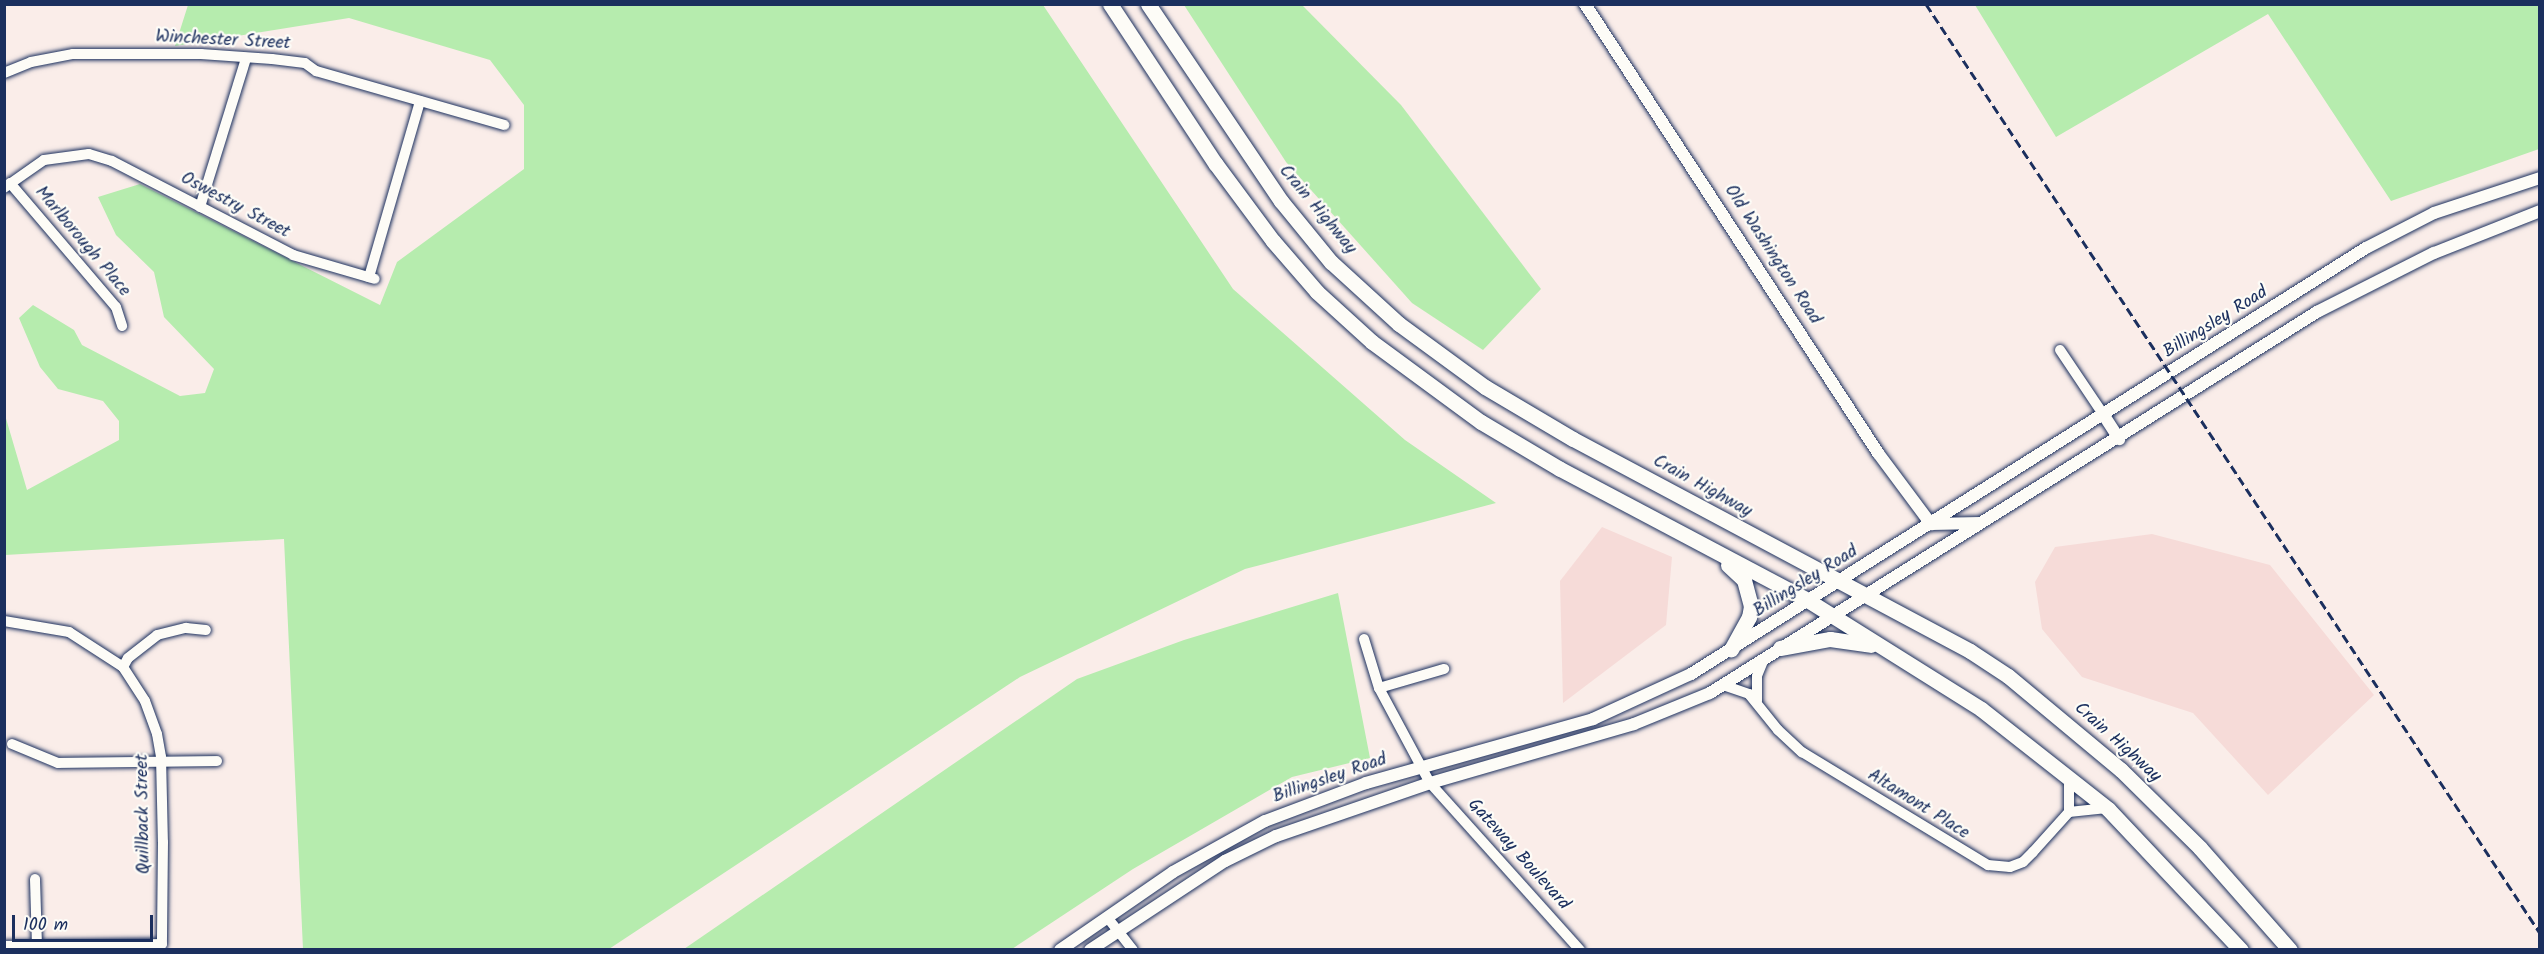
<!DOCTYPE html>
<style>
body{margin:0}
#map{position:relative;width:2544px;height:954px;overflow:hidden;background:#faede9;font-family:Kalam,sans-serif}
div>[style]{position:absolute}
.built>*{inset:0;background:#f6dbd8}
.green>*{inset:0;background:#b6ecae}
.roads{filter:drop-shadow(0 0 2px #1b2f5e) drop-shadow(0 0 2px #1b2f5e)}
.minor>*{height:10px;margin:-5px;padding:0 5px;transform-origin:5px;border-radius:5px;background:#fdfcf7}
.major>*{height:12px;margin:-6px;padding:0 6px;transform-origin:6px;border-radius:6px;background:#fdfcf7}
.highway>*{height:15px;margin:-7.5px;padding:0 7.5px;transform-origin:7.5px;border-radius:7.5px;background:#fdfcf7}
.rail>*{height:3px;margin-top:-1.5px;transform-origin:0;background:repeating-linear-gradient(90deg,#1b2f5e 0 9px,transparent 0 13.5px)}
span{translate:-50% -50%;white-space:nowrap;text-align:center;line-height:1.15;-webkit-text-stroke:4.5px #fdfcf7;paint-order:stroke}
.street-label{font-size:18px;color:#1b2f5e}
.frame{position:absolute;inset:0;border:6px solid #1b2f5e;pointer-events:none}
.scale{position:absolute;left:12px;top:915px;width:141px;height:27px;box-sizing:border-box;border:3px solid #1b2f5e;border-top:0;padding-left:8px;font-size:18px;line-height:21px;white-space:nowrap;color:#1b2f5e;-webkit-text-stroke:4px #fdfcf7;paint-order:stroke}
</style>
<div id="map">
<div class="built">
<div style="clip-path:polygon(1602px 527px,1672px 557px,1666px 625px,1563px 703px,1560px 581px)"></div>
<div style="clip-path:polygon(2152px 534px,2270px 565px,2374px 695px,2268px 795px,2193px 713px,2082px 677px,2042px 629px,2035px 582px,2055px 547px)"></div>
</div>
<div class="green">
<div style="clip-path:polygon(188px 5px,1043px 5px,1233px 289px,1405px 440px,1496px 503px,1245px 569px,1020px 677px,609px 949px,303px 949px,284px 539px,5px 555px,5px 415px,27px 490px,119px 440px,119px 421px,103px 401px,58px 389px,40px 367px,19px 318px,33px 305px,74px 330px,82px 345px,180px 396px,205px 393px,214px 369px,164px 317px,154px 272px,116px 235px,98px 197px,140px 184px,380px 305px,397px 262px,524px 169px,524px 105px,490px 60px,349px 18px,175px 46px)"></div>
<div style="clip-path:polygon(1184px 5px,1302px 5px,1401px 105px,1541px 289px,1483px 350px,1412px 303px,1286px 162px)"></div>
<div style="clip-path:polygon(1975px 5px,2539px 5px,2539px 149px,2391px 201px,2268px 14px,2056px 137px)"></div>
<div style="clip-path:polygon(1338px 593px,1370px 758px,1292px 777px,1133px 869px,1012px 949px,684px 949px,1077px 679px,1184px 640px)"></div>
</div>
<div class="roads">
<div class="minor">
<div style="left:4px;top:73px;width:29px;rotate:-22deg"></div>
<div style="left:31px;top:62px;width:43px;rotate:-10.8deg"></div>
<div style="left:73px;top:54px;width:128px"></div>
<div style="left:201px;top:54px;width:71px;rotate:4deg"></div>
<div style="left:272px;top:59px;width:33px;rotate:7deg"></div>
<div style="left:305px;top:63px;width:14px;rotate:36deg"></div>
<div style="left:316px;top:71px;width:196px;rotate:16deg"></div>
<div style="left:10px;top:183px;width:163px;rotate:49.5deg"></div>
<div style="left:116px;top:307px;width:20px;rotate:72deg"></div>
<div style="left:4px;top:188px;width:49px;rotate:-35deg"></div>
<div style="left:44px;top:160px;width:45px;rotate:-7.6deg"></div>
<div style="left:89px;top:154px;width:24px;rotate:17deg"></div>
<div style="left:112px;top:161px;width:204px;rotate:27.4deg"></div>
<div style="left:293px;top:255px;width:85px;rotate:16.3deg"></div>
<div style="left:200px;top:207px;width:156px;rotate:-72.8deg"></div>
<div style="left:369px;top:277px;width:183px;rotate:-73.8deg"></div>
<div style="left:2060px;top:350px;width:77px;rotate:56.1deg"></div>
<div style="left:4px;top:621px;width:66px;rotate:9.6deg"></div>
<div style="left:69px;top:632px;width:64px;rotate:32.9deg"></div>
<div style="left:123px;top:667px;width:40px;rotate:57.1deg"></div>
<div style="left:145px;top:701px;width:35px;rotate:70deg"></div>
<div style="left:157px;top:734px;width:23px;rotate:80deg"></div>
<div style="left:161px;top:757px;width:85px;rotate:88.7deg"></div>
<div style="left:163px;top:842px;width:102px;rotate:90.6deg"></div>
<div style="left:162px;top:944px;width:158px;rotate:179.3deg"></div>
<div style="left:1364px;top:639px;width:51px;rotate:73deg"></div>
<div style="left:1379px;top:688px;width:108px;rotate:61.8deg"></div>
<div style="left:1430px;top:783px;width:224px;rotate:48.1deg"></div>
<div style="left:123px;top:667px;width:10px;rotate:-61deg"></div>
<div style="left:128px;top:658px;width:37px;rotate:-38deg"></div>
<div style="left:157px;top:635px;width:30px;rotate:-14deg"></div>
<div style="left:186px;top:628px;width:20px;rotate:6deg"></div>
<div style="left:1723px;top:685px;width:28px;rotate:19deg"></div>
<div style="left:1749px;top:694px;width:46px;rotate:51.1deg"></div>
<div style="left:1778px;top:730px;width:33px;rotate:43deg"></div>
<div style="left:1802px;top:752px;width:218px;rotate:31.3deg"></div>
<div style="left:1988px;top:865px;width:22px;rotate:5deg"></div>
<div style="left:2010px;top:867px;width:14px;rotate:-21deg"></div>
<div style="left:2023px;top:862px;width:14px;rotate:-45deg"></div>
<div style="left:2033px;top:852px;width:54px;rotate:-48deg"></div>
<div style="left:2069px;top:812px;width:35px;rotate:-90deg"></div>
<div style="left:1379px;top:688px;width:68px;rotate:-16.3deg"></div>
<div style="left:1757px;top:701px;width:25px;rotate:-90deg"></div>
<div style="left:1757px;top:676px;width:18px;rotate:-68deg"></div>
<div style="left:12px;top:744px;width:50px;rotate:22.4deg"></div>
<div style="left:58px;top:763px;width:159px;rotate:-0.7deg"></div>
<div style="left:2069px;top:812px;width:38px;rotate:-6deg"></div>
<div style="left:35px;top:879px;width:67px;rotate:88.3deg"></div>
<div style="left:1107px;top:917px;width:42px;rotate:51.8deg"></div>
</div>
<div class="major">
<div style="left:1585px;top:4px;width:536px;rotate:56.87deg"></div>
<div style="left:1878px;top:453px;width:89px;rotate:53.3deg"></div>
<div style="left:2103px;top:414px;width:30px;rotate:57deg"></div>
<div style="left:1931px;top:524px;width:49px;rotate:-1.2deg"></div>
<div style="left:1060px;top:950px;width:137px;rotate:-34.6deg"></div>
<div style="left:1173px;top:872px;width:105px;rotate:-29deg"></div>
<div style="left:1265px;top:821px;width:108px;rotate:-20.6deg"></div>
<div style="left:1366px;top:783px;width:236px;rotate:-15.7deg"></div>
<div style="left:1593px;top:719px;width:108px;rotate:-24.7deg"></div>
<div style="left:1691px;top:674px;width:798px;rotate:-32.26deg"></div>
<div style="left:2366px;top:248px;width:76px;rotate:-27.2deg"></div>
<div style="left:2434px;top:213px;width:112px;rotate:-18.3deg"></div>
<div style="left:1090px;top:950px;width:162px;rotate:-33.4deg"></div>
<div style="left:1225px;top:861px;width:57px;rotate:-26.1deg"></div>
<div style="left:1276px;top:836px;width:163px;rotate:-19deg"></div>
<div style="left:1430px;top:783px;width:212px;rotate:-16.1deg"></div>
<div style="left:1634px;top:724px;width:82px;rotate:-22.2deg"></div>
<div style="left:1710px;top:693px;width:717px;rotate:-32.12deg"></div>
<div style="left:2317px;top:312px;width:131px;rotate:-26.8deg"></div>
<div style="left:2434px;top:253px;width:114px;rotate:-21.6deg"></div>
</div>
<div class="highway">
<div style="left:1110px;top:4px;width:191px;rotate:56.6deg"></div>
<div style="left:1215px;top:163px;width:97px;rotate:53.4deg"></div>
<div style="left:1273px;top:241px;width:67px;rotate:49.2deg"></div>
<div style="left:1317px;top:292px;width:74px;rotate:42.3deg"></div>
<div style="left:1372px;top:342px;width:135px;rotate:36.3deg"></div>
<div style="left:1481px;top:422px;width:92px;rotate:30.7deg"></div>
<div style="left:1560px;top:469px;width:282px;rotate:27.9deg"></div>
<div style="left:1809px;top:601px;width:203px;rotate:32.1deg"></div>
<div style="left:1981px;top:709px;width:162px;rotate:38.2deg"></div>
<div style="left:2108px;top:809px;width:194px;rotate:46.7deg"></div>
<div style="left:1148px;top:4px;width:238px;rotate:56deg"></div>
<div style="left:1281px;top:201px;width:79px;rotate:50.7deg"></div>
<div style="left:1331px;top:262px;width:92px;rotate:42.4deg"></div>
<div style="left:1399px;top:324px;width:107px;rotate:36.2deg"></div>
<div style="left:1485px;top:387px;width:102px;rotate:30.6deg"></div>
<div style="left:1573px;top:439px;width:450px;rotate:28.1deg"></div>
<div style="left:1970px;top:651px;width:45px;rotate:33.3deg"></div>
<div style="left:2008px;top:676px;width:147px;rotate:39.8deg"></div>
<div style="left:2121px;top:770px;width:111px;rotate:44.6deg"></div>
<div style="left:2200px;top:848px;width:136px;rotate:48.6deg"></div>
<div style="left:1728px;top:565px;width:22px;rotate:43deg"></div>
<div style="left:1744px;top:580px;width:27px;rotate:75deg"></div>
<div style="left:1751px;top:606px;width:11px;rotate:100deg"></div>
<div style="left:1749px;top:617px;width:37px;rotate:119deg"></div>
<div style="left:1780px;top:648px;width:51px;rotate:-10.2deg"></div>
<div style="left:1830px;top:639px;width:41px;rotate:8.3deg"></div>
</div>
</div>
<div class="rail">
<div style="left:1926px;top:4px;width:1114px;rotate:56.54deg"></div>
</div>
<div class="street-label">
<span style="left:223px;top:41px;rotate:3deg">Winchester Street</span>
<span style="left:235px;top:206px;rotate:28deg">Oswestry Street</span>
<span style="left:1317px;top:210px;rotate:50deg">Crain Highway</span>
<span style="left:82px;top:242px;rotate:50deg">Marlborough Place</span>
<span style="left:1772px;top:255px;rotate:57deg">Old Washington Road</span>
<span style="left:2216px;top:323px;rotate:-32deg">Billingsley Road</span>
<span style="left:1702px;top:487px;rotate:29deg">Crain Highway</span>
<span style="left:1806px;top:582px;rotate:-32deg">Billingsley Road</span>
<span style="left:2117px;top:743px;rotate:42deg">Crain Highway</span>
<span style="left:1330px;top:779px;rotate:-19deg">Billingsley Road</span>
<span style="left:1918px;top:805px;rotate:32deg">Altamont Place</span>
<span style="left:144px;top:814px;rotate:-91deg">Quillback Street</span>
<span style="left:1518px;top:855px;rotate:48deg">Gateway Boulevard</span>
</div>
<div class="frame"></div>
<div class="scale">100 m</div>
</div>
